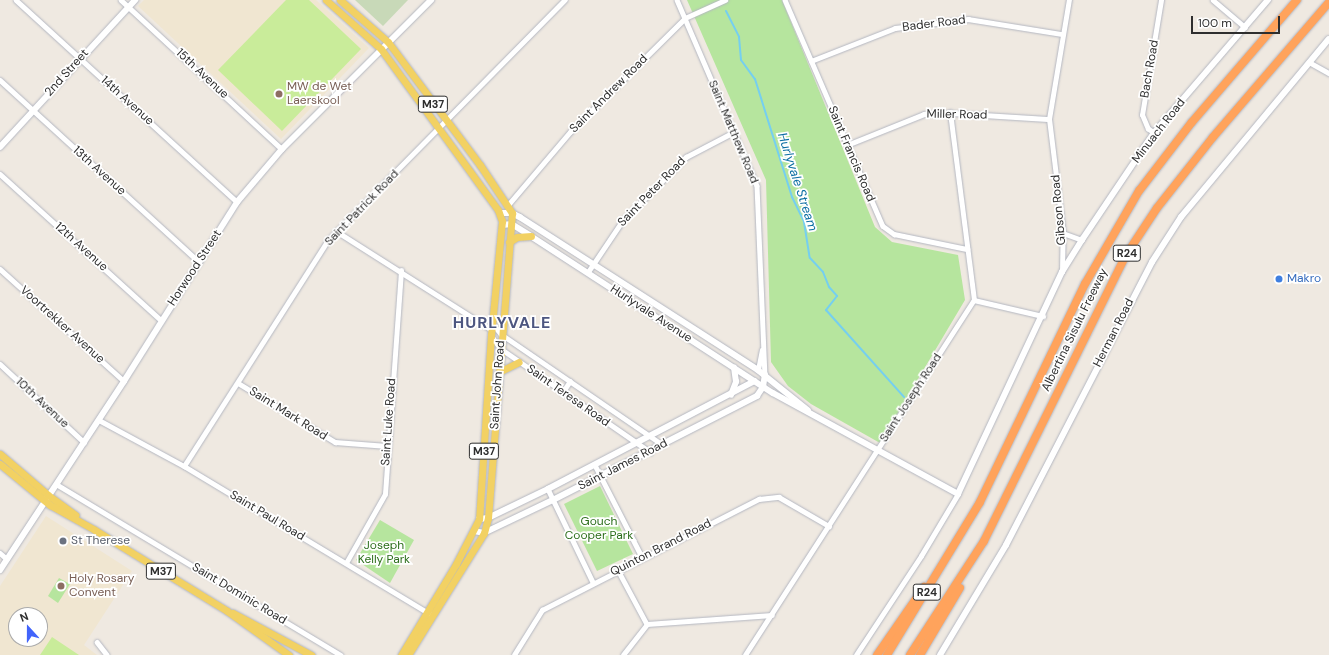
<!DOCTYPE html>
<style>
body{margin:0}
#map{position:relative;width:1329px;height:655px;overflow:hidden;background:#efe9e1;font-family:"DM Sans",sans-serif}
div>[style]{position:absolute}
.education>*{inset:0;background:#f0e6d1}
.green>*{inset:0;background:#b6e59e}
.cemetery>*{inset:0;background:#c8d9b8}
.pitch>*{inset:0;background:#c9ec9a}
.stream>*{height:2px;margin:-1px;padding:0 1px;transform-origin:1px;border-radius:1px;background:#75cff0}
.roads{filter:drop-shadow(0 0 1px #b4b7c1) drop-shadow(0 0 1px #b4b7c1)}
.minor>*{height:4.5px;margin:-2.25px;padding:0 2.25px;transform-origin:2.25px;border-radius:2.25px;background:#fff}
.tertiary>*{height:5.5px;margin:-2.75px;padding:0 2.75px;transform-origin:2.75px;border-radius:2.75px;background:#fff}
.secondary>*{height:6px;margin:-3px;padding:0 3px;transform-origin:3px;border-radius:3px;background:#fff}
.primary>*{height:7px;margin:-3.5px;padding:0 3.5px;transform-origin:3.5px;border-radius:3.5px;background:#f2d163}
.motorway>*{height:8px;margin:-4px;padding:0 4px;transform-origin:4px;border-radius:4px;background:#ffa35c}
.dots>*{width:11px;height:11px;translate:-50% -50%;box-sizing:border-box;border:2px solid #fff;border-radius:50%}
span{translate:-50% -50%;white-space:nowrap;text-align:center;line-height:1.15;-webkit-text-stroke:3.5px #fff;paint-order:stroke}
.shield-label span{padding:1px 3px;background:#fff;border:1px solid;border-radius:3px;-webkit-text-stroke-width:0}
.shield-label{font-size:11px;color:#2e2e2e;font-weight:700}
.street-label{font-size:12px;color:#2e2e2e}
.education-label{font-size:12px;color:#785e54}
.left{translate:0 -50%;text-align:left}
.shop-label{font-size:12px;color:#366cbe}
.park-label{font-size:12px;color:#2c6e1b}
.worship-label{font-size:12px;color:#5b616d}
.water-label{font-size:13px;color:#0d6fa3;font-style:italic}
.district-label{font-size:16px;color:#4d5680;font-weight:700;letter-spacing:1px}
.north{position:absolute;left:8px;top:607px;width:40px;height:40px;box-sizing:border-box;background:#fff;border:1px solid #ababab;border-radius:50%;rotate:339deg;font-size:11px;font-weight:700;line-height:16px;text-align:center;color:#2e2e2e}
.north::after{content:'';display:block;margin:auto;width:14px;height:18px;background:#4264fb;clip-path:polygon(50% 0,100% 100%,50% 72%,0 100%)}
.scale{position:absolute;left:1191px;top:16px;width:89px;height:18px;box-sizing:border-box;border:2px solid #2e2e2e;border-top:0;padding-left:5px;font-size:12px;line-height:14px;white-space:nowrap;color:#2e2e2e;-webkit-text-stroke:3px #fff;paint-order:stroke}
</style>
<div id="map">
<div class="education">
<div style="clip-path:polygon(144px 0,316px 0,369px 48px,281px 139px,138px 6px)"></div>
<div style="clip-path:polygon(evenodd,46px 516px,132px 571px,84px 645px,97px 655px,0 655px,0 586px,46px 516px,16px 615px,40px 615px,40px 639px,16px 639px,16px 615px)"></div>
</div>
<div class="green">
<div style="clip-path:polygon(687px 0,782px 0,875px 227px,892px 242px,958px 255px,965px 300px,880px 443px,811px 404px,788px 386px,771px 362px,766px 180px)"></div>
<div style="clip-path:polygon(600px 486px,633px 554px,597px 571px,564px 504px)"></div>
<div style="clip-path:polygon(380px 520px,414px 540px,390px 583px,356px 560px)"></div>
<div style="clip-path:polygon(59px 578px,70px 584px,58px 603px,48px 596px)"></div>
</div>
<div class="cemetery">
<div style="clip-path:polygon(355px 0,408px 0,383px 26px)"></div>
</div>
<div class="pitch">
<div style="clip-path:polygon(286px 0,309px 0,361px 49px,282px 131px,218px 70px)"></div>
<div style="clip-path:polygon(52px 637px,79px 655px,40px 655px)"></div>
</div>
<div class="stream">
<div style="left:726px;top:11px;width:29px;rotate:63deg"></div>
<div style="left:739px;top:37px;width:23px;rotate:85deg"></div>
<div style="left:741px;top:60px;width:24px;rotate:54deg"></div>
<div style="left:755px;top:79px;width:124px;rotate:72.6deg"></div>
<div style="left:792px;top:197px;width:28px;rotate:64deg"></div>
<div style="left:804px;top:222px;width:36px;rotate:81deg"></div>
<div style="left:810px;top:258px;width:19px;rotate:47deg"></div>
<div style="left:823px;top:272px;width:16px;rotate:68deg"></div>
<div style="left:829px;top:287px;width:12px;rotate:48deg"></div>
<div style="left:837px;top:296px;width:18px;rotate:128deg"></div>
<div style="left:826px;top:310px;width:117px;rotate:48.1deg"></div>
</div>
<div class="roads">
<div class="minor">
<div style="left:16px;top:0;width:299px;rotate:42.4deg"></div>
<div style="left:121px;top:0;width:219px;rotate:42.8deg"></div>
<div style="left:677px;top:0;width:202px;rotate:66.7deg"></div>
<div style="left:757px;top:186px;width:189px;rotate:87.6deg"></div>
<div style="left:785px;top:0;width:246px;rotate:66.6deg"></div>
<div style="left:883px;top:226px;width:14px;rotate:36deg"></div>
<div style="left:894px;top:234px;width:75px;rotate:11.6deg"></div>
<div style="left:1213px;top:0;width:42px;rotate:40.2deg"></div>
<div style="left:811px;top:61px;width:90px;rotate:-21.4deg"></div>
<div style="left:895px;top:28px;width:74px;rotate:-7deg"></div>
<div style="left:968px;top:19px;width:95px;rotate:9.1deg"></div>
<div style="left:1309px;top:62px;width:23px;rotate:29deg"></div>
<div style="left:0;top:80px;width:270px;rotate:42.4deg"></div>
<div style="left:1154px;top:133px;width:7px;rotate:-146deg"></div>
<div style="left:1148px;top:129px;width:15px;rotate:-113deg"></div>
<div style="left:1142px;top:115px;width:117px;rotate:-80.6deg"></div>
<div style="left:847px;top:145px;width:83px;rotate:-21.9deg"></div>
<div style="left:924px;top:114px;width:26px;rotate:-2deg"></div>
<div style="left:950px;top:113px;width:99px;rotate:3.5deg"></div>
<div style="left:0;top:174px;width:217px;rotate:42.2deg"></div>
<div style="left:508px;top:205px;width:96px;rotate:-49.7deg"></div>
<div style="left:570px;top:132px;width:162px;rotate:-44.7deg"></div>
<div style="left:685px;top:18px;width:44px;rotate:-24.2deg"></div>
<div style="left:336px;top:231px;width:185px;rotate:32.4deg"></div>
<div style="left:1063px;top:233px;width:20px;rotate:20deg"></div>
<div style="left:0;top:269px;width:167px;rotate:42.1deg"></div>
<div style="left:588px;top:272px;width:63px;rotate:-56.1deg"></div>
<div style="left:623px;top:220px;width:89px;rotate:-45deg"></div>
<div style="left:686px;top:157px;width:54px;rotate:-27.5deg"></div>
<div style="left:1062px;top:272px;width:39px;rotate:-89deg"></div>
<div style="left:1063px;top:233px;width:115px;rotate:-97deg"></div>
<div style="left:1049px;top:119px;width:121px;rotate:-80.5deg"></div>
<div style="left:974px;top:300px;width:71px;rotate:13.1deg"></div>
<div style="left:493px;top:324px;width:13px;rotate:51deg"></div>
<div style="left:501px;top:334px;width:196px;rotate:34.4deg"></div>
<div style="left:491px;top:335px;width:16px;rotate:55deg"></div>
<div style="left:500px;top:348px;width:183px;rotate:34.7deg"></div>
<div style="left:0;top:364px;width:115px;rotate:42.9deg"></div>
<div style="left:758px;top:370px;width:20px;rotate:-79deg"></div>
<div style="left:238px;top:383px;width:114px;rotate:31.3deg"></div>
<div style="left:335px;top:442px;width:52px;rotate:4.4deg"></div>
<div style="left:562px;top:393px;width:14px;rotate:-56deg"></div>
<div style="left:99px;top:420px;width:97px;rotate:28.4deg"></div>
<div style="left:184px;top:466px;width:286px;rotate:31deg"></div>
<div style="left:595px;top:465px;width:103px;rotate:62.9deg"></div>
<div style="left:184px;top:466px;width:268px;rotate:-57.5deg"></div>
<div style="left:328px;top:240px;width:337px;rotate:-45.4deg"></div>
<div style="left:56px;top:484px;width:332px;rotate:31deg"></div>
<div style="left:548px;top:489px;width:103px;rotate:64.2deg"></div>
<div style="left:0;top:553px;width:9px;rotate:41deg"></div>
<div style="left:346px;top:563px;width:79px;rotate:-60.5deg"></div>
<div style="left:385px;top:494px;width:224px;rotate:-85.9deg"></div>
<div style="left:618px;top:570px;width:61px;rotate:61.8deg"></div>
<div style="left:97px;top:642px;width:16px;rotate:52deg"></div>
<div style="left:514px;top:655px;width:53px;rotate:-58.1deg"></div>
<div style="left:542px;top:610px;width:244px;rotate:-27.1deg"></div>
<div style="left:759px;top:499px;width:20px;rotate:-6deg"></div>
<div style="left:779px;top:497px;width:58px;rotate:30.1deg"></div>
<div style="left:623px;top:655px;width:39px;rotate:-52deg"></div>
<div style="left:647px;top:624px;width:125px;rotate:-4.1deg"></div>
<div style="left:745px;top:655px;width:422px;rotate:-57.2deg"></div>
<div style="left:974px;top:300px;width:189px;rotate:-97.3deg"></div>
<div style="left:856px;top:655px;width:118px;rotate:-56.7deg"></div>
<div style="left:921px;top:556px;width:72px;rotate:-59.2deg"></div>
</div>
<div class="tertiary">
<div style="left:500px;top:213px;width:12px"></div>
<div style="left:512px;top:213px;width:9px;rotate:27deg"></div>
<div style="left:520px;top:217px;width:283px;rotate:32.7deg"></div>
<div style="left:758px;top:370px;width:64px;rotate:38.7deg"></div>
<div style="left:502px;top:225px;width:10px;rotate:-6deg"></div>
<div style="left:512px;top:224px;width:22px;rotate:32deg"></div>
<div style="left:531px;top:236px;width:288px;rotate:33deg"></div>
<div style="left:773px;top:393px;width:211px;rotate:28.6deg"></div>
<div style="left:958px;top:494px;width:245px;rotate:-64.9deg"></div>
<div style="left:1062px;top:272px;width:38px;rotate:-58deg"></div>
<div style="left:1082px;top:240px;width:129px;rotate:-56.1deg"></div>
<div style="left:1154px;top:133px;width:175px;rotate:-49.4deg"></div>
<div style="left:731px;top:395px;width:14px;rotate:-69deg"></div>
<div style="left:736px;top:382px;width:14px;rotate:-98deg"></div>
<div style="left:479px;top:519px;width:9px;rotate:-6deg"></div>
<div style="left:488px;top:518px;width:67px;rotate:-25.8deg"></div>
<div style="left:548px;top:489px;width:233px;rotate:-27.6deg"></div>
<div style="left:475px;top:531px;width:9px;rotate:13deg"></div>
<div style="left:484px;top:533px;width:76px;rotate:-25.6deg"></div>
<div style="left:553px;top:500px;width:229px;rotate:-27deg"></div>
<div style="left:757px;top:396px;width:11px;rotate:-56deg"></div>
<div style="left:763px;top:387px;width:12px;rotate:-81deg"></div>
</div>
<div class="secondary">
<div style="left:0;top:147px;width:200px;rotate:-47.4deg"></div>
<div style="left:0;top:570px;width:226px;rotate:-56.7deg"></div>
<div style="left:124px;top:381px;width:212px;rotate:-57.7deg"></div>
<div style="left:237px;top:202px;width:70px;rotate:-49.7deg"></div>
<div style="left:282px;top:149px;width:211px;rotate:-45deg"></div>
<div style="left:940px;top:655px;width:128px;rotate:-59deg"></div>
<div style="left:1006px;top:545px;width:318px;rotate:-62.7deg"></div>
<div style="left:1152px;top:262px;width:54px;rotate:-57.2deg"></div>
<div style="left:1181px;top:217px;width:231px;rotate:-50.3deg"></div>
</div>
<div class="primary">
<div style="left:326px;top:0;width:74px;rotate:41.7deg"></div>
<div style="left:381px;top:49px;width:199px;rotate:54deg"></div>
<div style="left:498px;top:210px;width:12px;rotate:70deg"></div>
<div style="left:502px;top:221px;width:115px;rotate:95.5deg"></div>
<div style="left:491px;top:335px;width:184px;rotate:93.7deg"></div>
<div style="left:479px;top:519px;width:51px;rotate:117.1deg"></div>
<div style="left:456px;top:564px;width:106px;rotate:121.1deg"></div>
<div style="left:340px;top:0;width:64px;rotate:41.2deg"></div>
<div style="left:388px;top:42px;width:154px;rotate:53.2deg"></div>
<div style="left:480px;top:165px;width:58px;rotate:56.3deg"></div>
<div style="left:512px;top:213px;width:306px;rotate:94.5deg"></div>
<div style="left:488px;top:518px;width:16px;rotate:105deg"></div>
<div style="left:484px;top:533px;width:144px;rotate:121.9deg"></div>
<div style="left:509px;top:242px;width:9px;rotate:-32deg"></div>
<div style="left:517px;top:237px;width:14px;rotate:-4deg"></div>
<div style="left:499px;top:372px;width:22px;rotate:-27deg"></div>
<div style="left:0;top:454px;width:63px;rotate:40.5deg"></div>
<div style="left:48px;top:495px;width:34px;rotate:36deg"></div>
<div style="left:0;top:464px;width:65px;rotate:39.4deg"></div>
<div style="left:50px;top:505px;width:51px;rotate:29.1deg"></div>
<div style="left:95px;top:530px;width:155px;rotate:31.5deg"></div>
<div style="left:227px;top:611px;width:76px;rotate:35.4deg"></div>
<div style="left:233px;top:613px;width:89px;rotate:28.3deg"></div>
</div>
<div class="motorway">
<div style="left:877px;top:655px;width:83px;rotate:-55.3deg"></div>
<div style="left:887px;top:655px;width:179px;rotate:-58.7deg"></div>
<div style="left:980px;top:502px;width:242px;rotate:-64.3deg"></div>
<div style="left:1085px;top:284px;width:108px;rotate:-59.9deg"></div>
<div style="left:1139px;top:191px;width:87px;rotate:-52.5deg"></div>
<div style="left:1192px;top:122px;width:161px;rotate:-49.3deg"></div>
<div style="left:910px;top:655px;width:136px;rotate:-57deg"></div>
<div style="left:984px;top:541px;width:319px;rotate:-63.6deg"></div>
<div style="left:1126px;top:255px;width:56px;rotate:-56.6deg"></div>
<div style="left:1157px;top:208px;width:90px;rotate:-51.7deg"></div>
<div style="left:1213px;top:137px;width:178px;rotate:-49.3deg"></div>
<div style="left:920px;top:655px;width:78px;rotate:-59.2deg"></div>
</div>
</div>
<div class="dots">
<div style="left:279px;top:94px;background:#8d6e63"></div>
<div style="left:1279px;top:279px;background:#3f7fe0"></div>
<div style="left:63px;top:541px;background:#6b7280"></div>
<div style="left:61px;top:586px;background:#8d6e63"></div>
</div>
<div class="shield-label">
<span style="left:433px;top:104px">M37</span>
<span style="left:1127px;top:253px">R24</span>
<span style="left:484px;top:451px">M37</span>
<span style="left:161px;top:571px">M37</span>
<span style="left:927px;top:592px">R24</span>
</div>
<div class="street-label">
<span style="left:934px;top:24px;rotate:-7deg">Bader Road</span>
<span style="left:1150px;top:69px;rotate:-80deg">Bach Road</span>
<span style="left:67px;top:73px;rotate:-48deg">2nd Street</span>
<span style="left:202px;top:74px;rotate:43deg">15th Avenue</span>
<span style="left:609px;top:94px;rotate:-45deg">Saint Andrew Road</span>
<span style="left:127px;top:101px;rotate:42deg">14th Avenue</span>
<span style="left:957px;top:115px;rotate:1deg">Miller Road</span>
<span style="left:1159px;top:131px;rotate:-52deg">Minuach Road</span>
<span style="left:733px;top:132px;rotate:67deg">Saint Matthew Road</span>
<span style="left:851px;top:154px;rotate:67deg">Saint Francis Road</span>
<span style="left:99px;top:171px;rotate:42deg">13th Avenue</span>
<span style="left:652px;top:192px;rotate:-46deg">Saint Peter Road</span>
<span style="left:362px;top:208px;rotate:-46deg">Saint Patrick Road</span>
<span style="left:1059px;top:210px;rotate:-95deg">Gibson Road</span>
<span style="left:81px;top:247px;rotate:42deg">12th Avenue</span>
<span style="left:195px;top:268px;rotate:-57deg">Horwood Street</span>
<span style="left:651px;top:314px;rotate:33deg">Hurlyvale Avenue</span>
<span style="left:62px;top:325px;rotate:42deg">Voortrekker Avenue</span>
<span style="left:1075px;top:330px;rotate:-64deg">Albertina Sisulu Freeway</span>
<span style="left:1114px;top:333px;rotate:-63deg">Herman Road</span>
<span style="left:498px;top:385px;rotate:-86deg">Saint John Road</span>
<span style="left:568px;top:396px;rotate:35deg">Saint Teresa Road</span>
<span style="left:911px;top:398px;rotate:-57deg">Saint Joseph Road</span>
<span style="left:42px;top:403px;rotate:43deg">10th Avenue</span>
<span style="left:288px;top:414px;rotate:32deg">Saint Mark Road</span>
<span style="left:389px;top:422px;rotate:-86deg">Saint Luke Road</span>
<span style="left:623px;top:465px;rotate:-27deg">Saint James Road</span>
<span style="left:267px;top:516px;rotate:31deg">Saint Paul Road</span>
<span style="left:661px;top:548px;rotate:-27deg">Quinton Brand Road</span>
<span style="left:239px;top:594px;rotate:31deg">Saint Dominic Road</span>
</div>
<div class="education-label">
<span class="left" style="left:287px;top:94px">MW de Wet<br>Laerskool</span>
<span class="left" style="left:69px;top:586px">Holy Rosary<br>Convent</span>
</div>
<div class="shop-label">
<span class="left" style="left:1287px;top:279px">Makro</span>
</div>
<div class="park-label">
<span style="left:599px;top:529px">Gouch<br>Cooper Park</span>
<span style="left:384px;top:553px">Joseph<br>Kelly Park</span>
</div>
<div class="worship-label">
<span class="left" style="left:71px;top:541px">St Therese</span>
</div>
<div class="water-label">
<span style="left:797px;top:182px;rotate:72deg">Hurlyvale Stream</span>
</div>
<div class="district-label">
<span style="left:502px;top:323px">HURLYVALE</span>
</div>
<div class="north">N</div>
<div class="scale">100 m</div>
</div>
